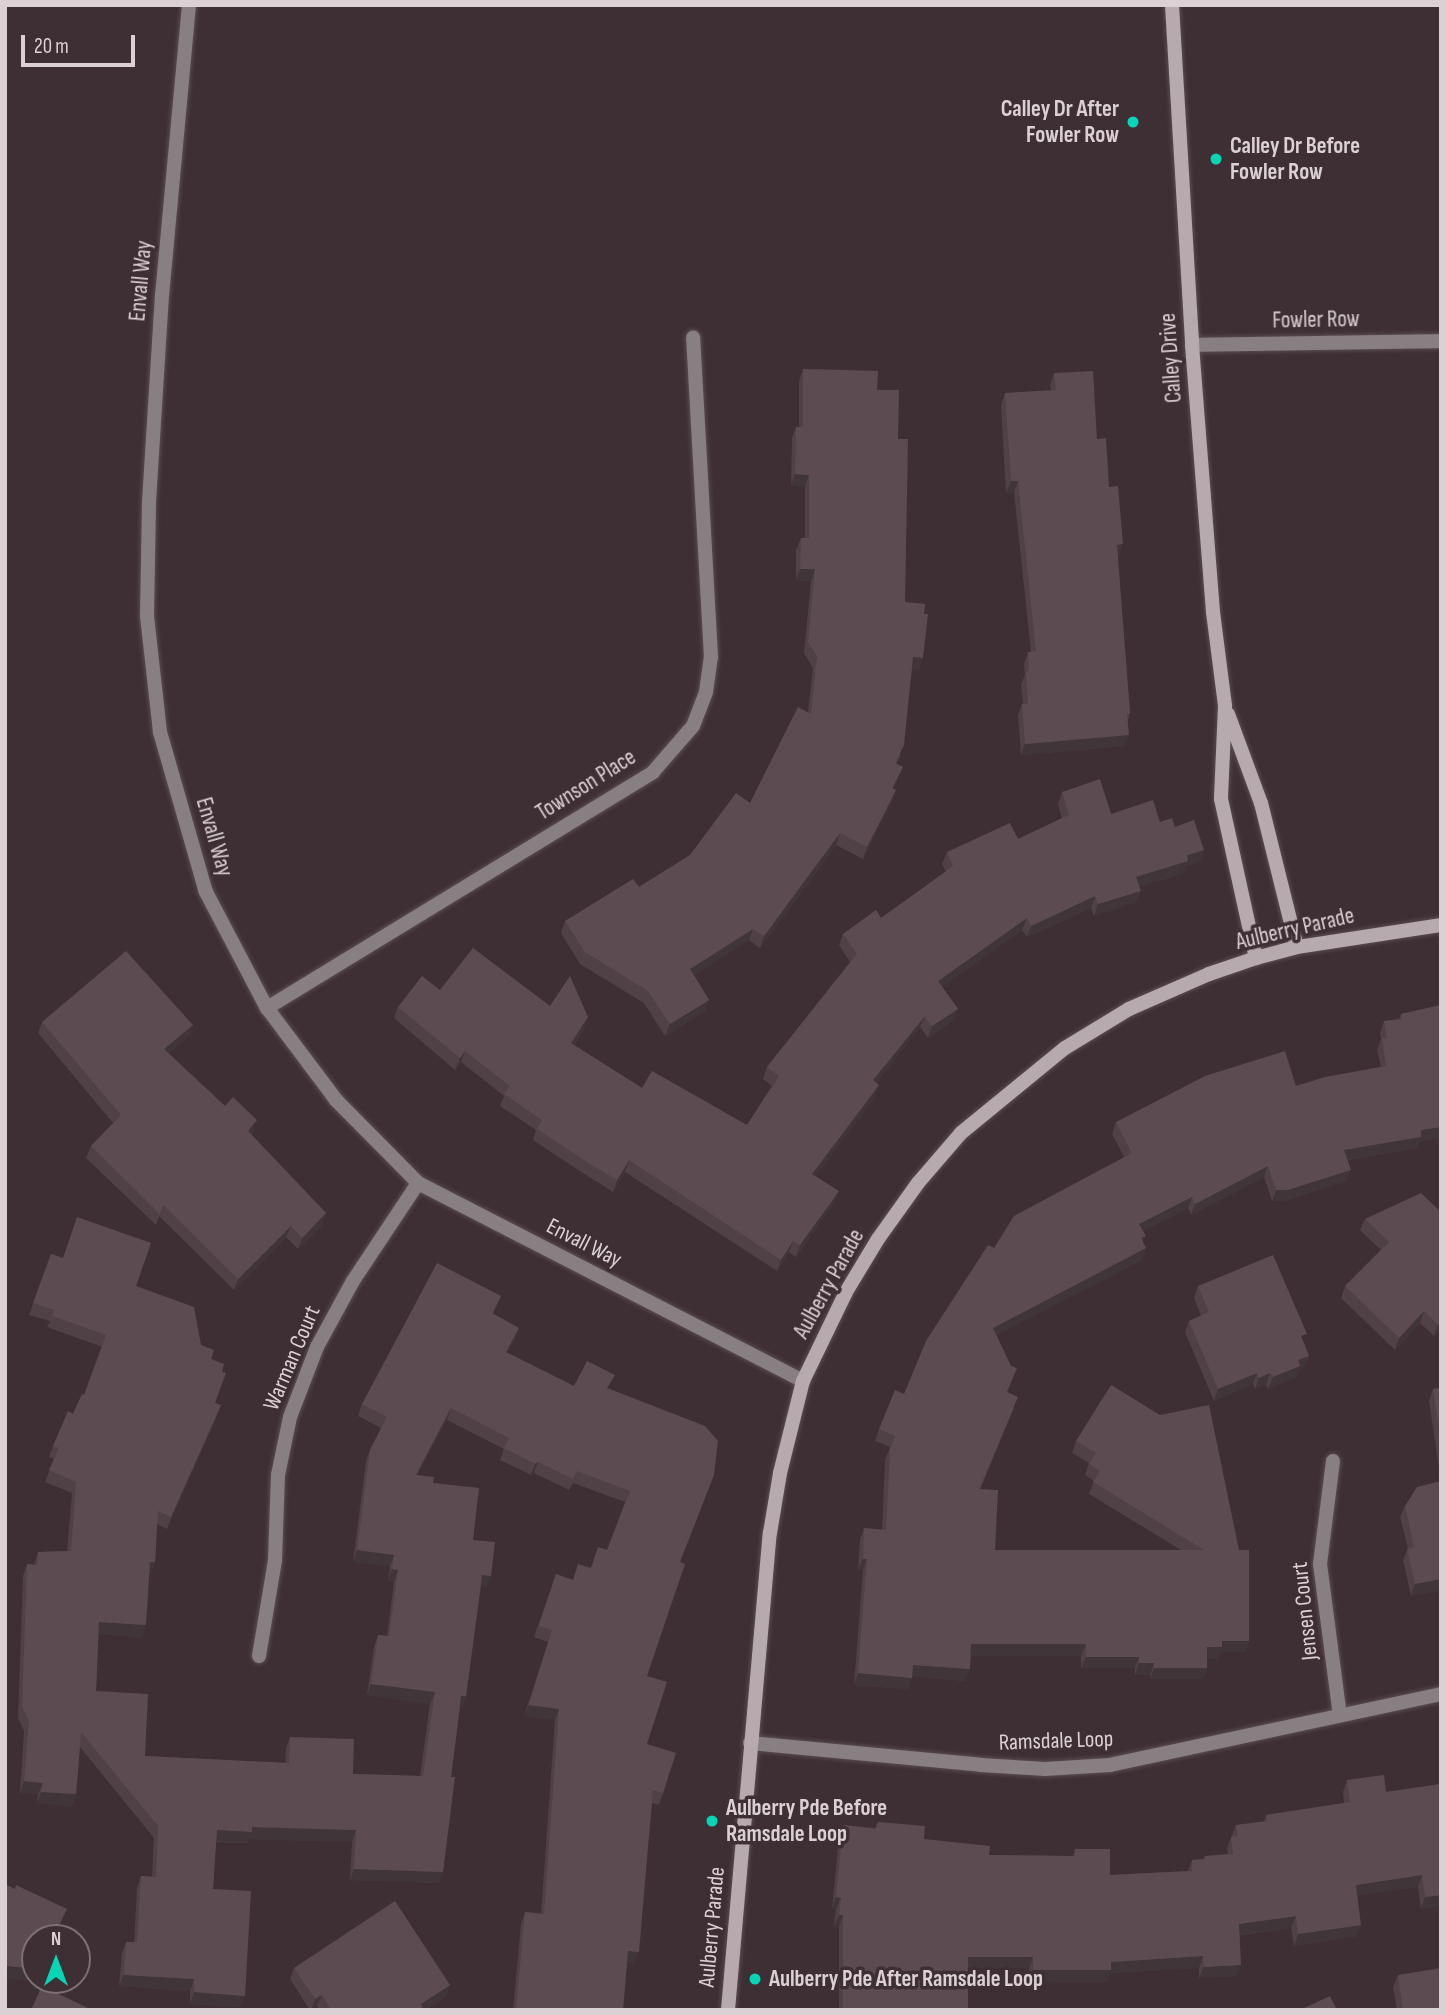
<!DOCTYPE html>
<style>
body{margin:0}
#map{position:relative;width:1446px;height:2015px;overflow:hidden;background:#3e2f34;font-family:"Sofia Sans Condensed",sans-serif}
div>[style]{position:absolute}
.roads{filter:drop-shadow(0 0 2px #5a4c51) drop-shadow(0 0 2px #5a4c51)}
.minor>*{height:14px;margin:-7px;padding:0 7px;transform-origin:7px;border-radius:7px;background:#887f82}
.secondary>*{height:14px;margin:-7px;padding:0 7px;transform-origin:7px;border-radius:7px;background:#b7aaae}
.wall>*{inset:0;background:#4f4146}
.shaded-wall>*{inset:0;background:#403539}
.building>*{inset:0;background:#5c4c51}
.dots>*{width:19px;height:19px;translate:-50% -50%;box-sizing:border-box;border:4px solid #3e2f34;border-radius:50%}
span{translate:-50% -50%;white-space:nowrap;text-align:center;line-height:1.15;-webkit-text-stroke:7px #3e2f34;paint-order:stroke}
.poi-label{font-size:23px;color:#dbd1d4;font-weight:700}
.right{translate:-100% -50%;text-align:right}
.left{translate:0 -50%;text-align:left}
.street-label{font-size:23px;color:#dbd1d4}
.frame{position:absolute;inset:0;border:7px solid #dbd1d4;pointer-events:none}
.north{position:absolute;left:21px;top:1924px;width:70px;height:70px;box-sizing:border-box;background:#3e2f34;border:2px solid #7d7074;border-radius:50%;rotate:0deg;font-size:19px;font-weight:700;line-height:28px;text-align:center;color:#dbd1d4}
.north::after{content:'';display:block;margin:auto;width:24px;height:32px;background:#06d5b6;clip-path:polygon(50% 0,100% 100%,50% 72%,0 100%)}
.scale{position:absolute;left:21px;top:35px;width:114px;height:32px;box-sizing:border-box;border:4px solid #dbd1d4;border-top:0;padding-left:9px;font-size:21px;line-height:24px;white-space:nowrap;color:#dbd1d4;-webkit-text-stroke:5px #3e2f34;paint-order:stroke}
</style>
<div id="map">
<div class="roads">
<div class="minor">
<div style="left:189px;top:5px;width:291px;rotate:95.3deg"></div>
<div style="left:162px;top:295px;width:207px;rotate:93.6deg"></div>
<div style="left:149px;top:502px;width:114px;rotate:91deg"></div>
<div style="left:147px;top:616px;width:117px;rotate:83.6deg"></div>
<div style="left:160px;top:732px;width:166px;rotate:74deg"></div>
<div style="left:206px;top:892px;width:131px;rotate:62.3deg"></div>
<div style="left:267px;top:1008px;width:115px;rotate:53.1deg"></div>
<div style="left:336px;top:1100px;width:117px;rotate:45.3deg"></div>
<div style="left:418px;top:1183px;width:433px;rotate:27.2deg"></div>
<div style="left:1192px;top:345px;width:249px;rotate:-0.9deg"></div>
<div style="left:267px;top:1008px;width:452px;rotate:-31.4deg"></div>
<div style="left:653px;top:772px;width:61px;rotate:-49deg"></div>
<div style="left:693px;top:726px;width:36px;rotate:-69deg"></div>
<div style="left:706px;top:692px;width:35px;rotate:-82deg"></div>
<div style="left:711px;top:657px;width:320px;rotate:-93.2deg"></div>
<div style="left:1333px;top:1461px;width:104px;rotate:97.2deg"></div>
<div style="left:1320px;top:1564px;width:152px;rotate:82.5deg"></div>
<div style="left:259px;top:1656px;width:97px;rotate:-80.5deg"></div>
<div style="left:275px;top:1560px;width:85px;rotate:-88deg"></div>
<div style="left:278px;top:1475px;width:59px;rotate:-78.3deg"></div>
<div style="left:290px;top:1417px;width:75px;rotate:-68.9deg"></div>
<div style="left:317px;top:1347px;width:75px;rotate:-61.4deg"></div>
<div style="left:353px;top:1281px;width:118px;rotate:-56.4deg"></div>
<div style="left:750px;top:1743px;width:232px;rotate:5.4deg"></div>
<div style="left:981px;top:1765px;width:64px;rotate:3.6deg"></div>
<div style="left:1045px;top:1769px;width:65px;rotate:-3.5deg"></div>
<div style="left:1110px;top:1765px;width:339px;rotate:-12.1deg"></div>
</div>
<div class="secondary">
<div style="left:1172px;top:5px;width:341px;rotate:86.6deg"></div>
<div style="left:1192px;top:345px;width:268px;rotate:85.5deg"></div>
<div style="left:1213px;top:612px;width:95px;rotate:82.7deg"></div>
<div style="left:1225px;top:706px;width:93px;rotate:92.5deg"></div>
<div style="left:1221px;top:799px;width:163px;rotate:77.6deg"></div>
<div style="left:1228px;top:714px;width:95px;rotate:69.7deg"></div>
<div style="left:1261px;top:803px;width:148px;rotate:76deg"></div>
<div style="left:728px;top:2010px;width:479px;rotate:-85deg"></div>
<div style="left:770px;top:1533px;width:61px;rotate:-80.5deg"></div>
<div style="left:780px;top:1473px;width:95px;rotate:-76deg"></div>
<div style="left:803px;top:1381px;width:99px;rotate:-64.2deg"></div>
<div style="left:846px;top:1292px;width:62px;rotate:-58.9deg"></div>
<div style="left:878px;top:1239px;width:69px;rotate:-54.5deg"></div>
<div style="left:918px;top:1183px;width:66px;rotate:-49.3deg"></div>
<div style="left:961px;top:1133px;width:134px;rotate:-39.3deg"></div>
<div style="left:1065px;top:1048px;width:75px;rotate:-31.4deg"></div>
<div style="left:1129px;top:1009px;width:87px;rotate:-23.6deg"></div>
<div style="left:1209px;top:974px;width:50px;rotate:-18.8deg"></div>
<div style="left:1256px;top:958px;width:42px;rotate:-15deg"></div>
<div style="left:1297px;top:947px;width:146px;rotate:-8.7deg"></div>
</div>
</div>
<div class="wall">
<div style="clip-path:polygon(803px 369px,877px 390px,898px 439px,905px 602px,919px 670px,912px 669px,900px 757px,896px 764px,903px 767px,893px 788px,892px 801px,863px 859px,836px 845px,760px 948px,749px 940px,694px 975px,709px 1000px,705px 1011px,665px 1036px,644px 1003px,580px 964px,561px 933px,565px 921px,639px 887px,690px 855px,750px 803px,808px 712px,813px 668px,804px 653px,811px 581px,796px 581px,796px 550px,801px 538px,805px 538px,805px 486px,791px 486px,792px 438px,796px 427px,799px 427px,799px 381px)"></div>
<div style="clip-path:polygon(1054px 373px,1097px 439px,1109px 487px,1119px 556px,1117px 556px,1130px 713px,1128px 720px,1125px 746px,1021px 755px,1018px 715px,1022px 704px,1023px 704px,1021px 684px,1025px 675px,1024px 664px,1028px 652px,1031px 652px,1014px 492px,1006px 493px,1001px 405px,1005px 393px,1051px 391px,1050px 385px)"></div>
<div style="clip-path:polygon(1062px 792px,1111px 814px,1160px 822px,1175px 827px,1204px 850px,1199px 862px,1186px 866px,1184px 873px,1139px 887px,1136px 902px,1094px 916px,1091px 908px,1027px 937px,1022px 930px,942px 987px,958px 1009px,954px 1020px,928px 1038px,920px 1027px,876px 1083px,875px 1097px,815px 1176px,834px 1203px,796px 1257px,789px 1252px,777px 1271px,625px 1172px,613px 1192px,583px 1173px,533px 1140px,536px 1130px,500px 1106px,504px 1096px,461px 1062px,455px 1070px,394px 1018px,398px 1007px,440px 990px,550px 1006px,584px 1029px,574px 1045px,642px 1088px,747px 1125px,772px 1086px,763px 1079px,767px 1067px,850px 962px,839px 945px,843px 934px,881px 918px,946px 872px,942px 864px,947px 852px,1018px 839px,1062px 818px,1058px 804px)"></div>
<div style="clip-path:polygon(1441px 1005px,1441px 1138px,1420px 1141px,1417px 1148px,1348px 1160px,1347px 1181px,1284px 1201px,1272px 1201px,1264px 1177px,1191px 1215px,1188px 1208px,1143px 1231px,1143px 1243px,1146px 1248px,1142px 1260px,996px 1335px,1007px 1392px,1014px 1408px,980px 1490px,995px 1550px,1181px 1550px,1089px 1494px,1094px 1481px,1085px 1475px,1089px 1463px,1072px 1453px,1076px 1441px,1160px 1415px,1249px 1641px,1245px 1652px,1220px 1652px,1218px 1659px,1207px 1659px,1207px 1668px,1203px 1679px,1150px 1679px,1150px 1675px,1135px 1675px,1135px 1668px,1081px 1668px,1081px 1656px,971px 1656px,965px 1681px,912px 1676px,908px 1689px,854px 1685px,863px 1570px,858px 1570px,860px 1540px,864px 1528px,882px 1530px,885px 1460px,890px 1447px,875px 1441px,879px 1429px,904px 1394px,994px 1248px,1124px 1157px,1112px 1134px,1116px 1122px,1296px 1086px,1381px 1067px,1377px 1050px,1381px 1039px,1380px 1033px,1384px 1021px,1399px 1019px,1401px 1014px)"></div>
<div style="clip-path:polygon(42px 1022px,193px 1025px,189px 1036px,168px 1053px,253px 1132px,251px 1134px,326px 1213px,322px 1225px,298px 1249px,286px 1237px,234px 1290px,159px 1216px,156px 1225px,86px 1158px,91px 1146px,113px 1123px,38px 1033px)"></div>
<div style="clip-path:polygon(1441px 1212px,1441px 1329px,1434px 1336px,1420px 1323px,1395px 1350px,1341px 1298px,1345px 1286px,1381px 1250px,1360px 1230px,1365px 1219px)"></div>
<div style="clip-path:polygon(51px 1254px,136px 1286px,201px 1345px,222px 1372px,215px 1403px,217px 1417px,167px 1529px,157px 1524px,155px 1562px,151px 1574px,149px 1574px,142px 1637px,98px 1634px,96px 1691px,145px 1756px,285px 1763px,286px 1748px,290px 1737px,353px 1774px,420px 1776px,430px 1704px,367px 1695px,374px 1647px,378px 1635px,387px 1636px,394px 1582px,388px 1581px,390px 1566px,353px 1562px,366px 1461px,370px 1450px,381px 1428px,358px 1416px,362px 1404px,501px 1296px,493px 1314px,515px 1339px,507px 1353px,574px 1386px,609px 1389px,681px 1562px,647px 1676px,647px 1744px,663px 1793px,659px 1805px,652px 1803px,634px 1963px,627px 1963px,623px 2010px,513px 2010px,521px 1924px,525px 1912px,541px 1914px,555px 1720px,524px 1716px,548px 1642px,534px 1637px,556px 1574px,572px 1580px,590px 1568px,607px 1550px,625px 1502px,573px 1483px,569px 1490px,534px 1473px,531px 1475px,500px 1460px,504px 1449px,447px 1420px,417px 1475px,433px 1483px,473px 1540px,491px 1576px,487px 1587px,481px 1586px,466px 1696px,462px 1708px,460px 1707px,451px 1777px,443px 1872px,439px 1883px,350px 1880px,352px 1842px,249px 1839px,247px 1843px,216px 1842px,213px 1889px,245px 1996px,241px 2007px,190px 2004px,190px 1991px,119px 1986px,122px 1953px,126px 1942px,134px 1942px,137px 1888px,141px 1876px,152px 1877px,154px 1838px,80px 1747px,76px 1794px,72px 1806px,37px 1803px,38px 1794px,20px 1793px,24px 1731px,18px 1718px,23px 1576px,27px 1564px,34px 1565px,38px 1552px,67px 1551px,72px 1493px,45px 1482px,54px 1459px,49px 1457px,53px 1446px,84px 1395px,102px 1347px,47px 1327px,50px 1321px,29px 1315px)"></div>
<div style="clip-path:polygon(1198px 1286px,1304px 1342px,1309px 1356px,1305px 1367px,1299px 1370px,1296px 1377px,1268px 1389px,1266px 1385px,1255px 1389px,1253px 1384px,1214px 1401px,1185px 1332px,1189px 1321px,1201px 1316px,1194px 1298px)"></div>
<div style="clip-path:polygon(1441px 1388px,1441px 1481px,1429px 1401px,1433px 1389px)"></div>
<div style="clip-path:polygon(1441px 1481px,1441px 1590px,1411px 1596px,1403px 1560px,1408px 1548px,1400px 1517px,1405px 1506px)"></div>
<div style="clip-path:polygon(1347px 1780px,1386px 1792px,1441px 1784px,1441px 1906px,1421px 1909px,1418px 1887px,1357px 1895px,1357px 1936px,1294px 1946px,1291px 1928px,1240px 1935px,1237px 1976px,1199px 1978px,1199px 1968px,1110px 1973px,1107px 1982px,1029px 1981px,1029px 1968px,968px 1968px,968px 2010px,839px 2010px,839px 1927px,834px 1926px,836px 1909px,832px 1909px,839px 1837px,843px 1825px,875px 1828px,878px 1822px,924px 1839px,989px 1855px,1073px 1856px,1075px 1849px,1110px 1875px,1188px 1871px,1192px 1860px,1203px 1859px,1205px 1856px,1228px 1854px,1227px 1848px,1236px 1825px,1264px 1822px,1266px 1815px,1344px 1803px,1343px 1792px)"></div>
<div style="clip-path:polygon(294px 1968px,450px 1985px,446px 1996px,426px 2010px,320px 2010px,317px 2006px,312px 2010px,310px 2010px,290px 1979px)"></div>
<div style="clip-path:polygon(1398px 1975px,1441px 2010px,1397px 2010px,1393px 1987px)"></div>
</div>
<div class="shaded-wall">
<div style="clip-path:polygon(795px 474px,809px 475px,805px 486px,791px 486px)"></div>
<div style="clip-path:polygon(1011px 481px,1018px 481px,1014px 492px,1006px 493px)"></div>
<div style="clip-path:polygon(1123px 544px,1119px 556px,1112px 556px,1117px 545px)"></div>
<div style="clip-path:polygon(800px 569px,815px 569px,811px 581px,796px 581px)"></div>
<div style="clip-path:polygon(913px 657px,923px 658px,919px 670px,909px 669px)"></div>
<div style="clip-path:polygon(1129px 735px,1125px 746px,1021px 755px,1025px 744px)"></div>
<div style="clip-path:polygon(896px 790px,892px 801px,863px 859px,867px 847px)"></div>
<div style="clip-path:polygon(840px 833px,836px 845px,760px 948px,764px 936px)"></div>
<div style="clip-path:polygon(1204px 850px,1199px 862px,1186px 866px,1184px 873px,1132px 889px,1136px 877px,1187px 855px)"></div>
<div style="clip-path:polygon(1141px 891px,1136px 902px,1094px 916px,1098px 904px)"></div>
<div style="clip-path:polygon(1095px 896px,1091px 908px,1027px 937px,1031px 926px)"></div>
<div style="clip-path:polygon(1027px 918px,1022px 930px,934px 993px,938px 981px)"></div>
<div style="clip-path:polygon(753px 929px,749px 940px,686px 981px,690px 969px)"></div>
<div style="clip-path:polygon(709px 1000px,705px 1011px,665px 1036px,670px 1024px)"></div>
<div style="clip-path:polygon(958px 1009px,954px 1020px,928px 1038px,932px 1026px)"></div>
<div style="clip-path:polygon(925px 1016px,920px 1027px,869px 1092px,873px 1080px)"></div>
<div style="clip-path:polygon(588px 1017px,584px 1029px,567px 1055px,571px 1043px)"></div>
<div style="clip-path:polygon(193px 1025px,189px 1036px,160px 1061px,164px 1049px)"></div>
<div style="clip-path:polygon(465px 1051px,461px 1062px,455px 1070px,460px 1058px)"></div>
<div style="clip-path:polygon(879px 1085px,875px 1097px,808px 1186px,812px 1174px)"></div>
<div style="clip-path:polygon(257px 1120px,253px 1132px,244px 1142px,248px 1131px)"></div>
<div style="clip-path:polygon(1441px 1127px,1441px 1138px,1420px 1141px,1417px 1148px,1340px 1161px,1344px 1150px,1421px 1130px)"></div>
<div style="clip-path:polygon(629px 1160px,625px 1172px,613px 1192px,617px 1180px)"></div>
<div style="clip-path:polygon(1268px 1166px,1264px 1177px,1191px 1215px,1195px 1204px)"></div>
<div style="clip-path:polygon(1351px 1170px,1347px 1181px,1284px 1201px,1272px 1201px,1276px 1190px)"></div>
<div style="clip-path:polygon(839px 1191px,834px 1203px,796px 1257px,800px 1245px)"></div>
<div style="clip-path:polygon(1192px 1197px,1188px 1208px,1135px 1235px,1139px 1224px)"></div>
<div style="clip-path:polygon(326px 1213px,322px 1225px,298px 1249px,302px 1238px)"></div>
<div style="clip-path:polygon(291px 1226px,286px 1237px,234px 1290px,238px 1279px)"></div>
<div style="clip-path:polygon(793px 1241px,789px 1252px,777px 1271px,781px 1260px)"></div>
<div style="clip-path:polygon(1146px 1248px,1142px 1260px,989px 1339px,993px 1328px)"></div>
<div style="clip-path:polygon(1424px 1311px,1420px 1323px,1395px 1350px,1399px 1338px)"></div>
<div style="clip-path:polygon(1441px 1322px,1441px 1329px,1434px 1336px,1438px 1325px)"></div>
<div style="clip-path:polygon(519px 1328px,515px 1339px,502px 1363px,506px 1352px)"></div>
<div style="clip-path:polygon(1309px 1356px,1305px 1367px,1299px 1370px,1296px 1377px,1268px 1389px,1273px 1377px,1298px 1360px)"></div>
<div style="clip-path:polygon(1257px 1373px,1253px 1384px,1214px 1401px,1218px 1389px)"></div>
<div style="clip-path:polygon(1270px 1373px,1266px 1385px,1255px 1389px,1259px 1378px)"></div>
<div style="clip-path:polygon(221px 1405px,217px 1417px,167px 1529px,171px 1517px)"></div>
<div style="clip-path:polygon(451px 1408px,447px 1420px,411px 1487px,416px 1475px)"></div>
<div style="clip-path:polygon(538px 1462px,534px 1473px,531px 1475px,535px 1464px)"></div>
<div style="clip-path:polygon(357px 1550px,394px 1555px,390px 1566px,353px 1562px)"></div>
<div style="clip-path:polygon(863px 1559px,867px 1559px,863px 1570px,858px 1570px)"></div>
<div style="clip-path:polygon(150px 1562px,155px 1562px,151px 1574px,146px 1574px)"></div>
<div style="clip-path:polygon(392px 1569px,398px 1570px,394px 1582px,388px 1581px)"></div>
<div style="clip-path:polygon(482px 1575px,491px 1576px,487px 1587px,478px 1586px)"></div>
<div style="clip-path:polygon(1441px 1579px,1441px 1590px,1411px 1596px,1415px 1584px)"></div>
<div style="clip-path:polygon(99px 1622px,146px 1625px,142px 1637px,94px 1634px)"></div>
<div style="clip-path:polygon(1222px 1641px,1249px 1641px,1245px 1652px,1220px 1652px,1218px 1659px,1203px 1659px,1207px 1647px)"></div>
<div style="clip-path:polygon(971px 1644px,1086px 1644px,1081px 1656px,967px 1656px)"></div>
<div style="clip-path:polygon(1086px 1657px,1139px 1657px,1135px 1668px,1081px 1668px)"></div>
<div style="clip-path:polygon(1139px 1663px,1154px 1663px,1150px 1675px,1135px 1675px)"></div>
<div style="clip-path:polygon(913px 1665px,970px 1669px,965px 1681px,909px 1676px)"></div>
<div style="clip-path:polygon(1154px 1668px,1207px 1668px,1203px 1679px,1150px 1679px)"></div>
<div style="clip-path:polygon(858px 1673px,912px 1678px,908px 1689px,854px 1685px)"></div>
<div style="clip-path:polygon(371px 1684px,435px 1692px,430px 1704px,367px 1695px)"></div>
<div style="clip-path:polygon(461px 1696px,466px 1696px,462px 1708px,457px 1707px)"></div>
<div style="clip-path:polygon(529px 1705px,559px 1709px,555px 1720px,524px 1716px)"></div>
<div style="clip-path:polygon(24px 1781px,43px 1783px,38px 1794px,20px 1793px)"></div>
<div style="clip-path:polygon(41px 1792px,76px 1794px,72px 1806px,37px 1803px)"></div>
<div style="clip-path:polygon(252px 1827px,356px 1830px,352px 1842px,249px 1839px,247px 1843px,213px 1841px,217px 1830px)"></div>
<div style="clip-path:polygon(354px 1869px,443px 1872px,439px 1883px,350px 1880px)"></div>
<div style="clip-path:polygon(1422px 1875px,1418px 1887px,1352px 1896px,1356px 1885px)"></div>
<div style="clip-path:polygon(1441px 1895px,1441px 1906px,1421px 1909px,1425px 1897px)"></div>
<div style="clip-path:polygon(836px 1897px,841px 1898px,836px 1909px,832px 1909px)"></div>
<div style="clip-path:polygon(839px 1915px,843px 1915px,839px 1927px,834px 1926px)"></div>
<div style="clip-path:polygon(1296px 1916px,1291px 1928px,1235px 1935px,1239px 1924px)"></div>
<div style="clip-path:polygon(1361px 1925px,1357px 1936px,1294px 1946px,1298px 1934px)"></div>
<div style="clip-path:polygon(628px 1951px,639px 1952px,634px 1963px,624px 1963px)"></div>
<div style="clip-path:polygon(1203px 1956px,1199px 1968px,1110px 1973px,1107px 1982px,1029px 1981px,1033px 1970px,1111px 1962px)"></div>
<div style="clip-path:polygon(968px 1957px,1033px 1957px,1029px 1968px,964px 1968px)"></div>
<div style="clip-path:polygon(1241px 1965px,1237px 1976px,1199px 1978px,1204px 1967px)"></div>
<div style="clip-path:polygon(6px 1967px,35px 1969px,35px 1980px,43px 1980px,43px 1981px,5px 1979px)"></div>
<div style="clip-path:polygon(124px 1975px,194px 1979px,190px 1991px,119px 1986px)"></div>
<div style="clip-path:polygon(450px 1985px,446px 1996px,426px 2010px,419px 2010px,421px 2004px)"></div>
<div style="clip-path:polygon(194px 1992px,245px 1996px,241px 2007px,190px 2004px)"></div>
<div style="clip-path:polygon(322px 1995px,317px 2006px,311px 2010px,315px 1999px)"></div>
</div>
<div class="building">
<div style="clip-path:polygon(803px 369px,878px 371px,877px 390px,899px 390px,898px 439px,908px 439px,905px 602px,925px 604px,924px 614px,928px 614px,923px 658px,913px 657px,904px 745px,895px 763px,903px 767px,892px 788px,896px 790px,867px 847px,840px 833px,764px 936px,753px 929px,690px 969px,709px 1000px,670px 1024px,648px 991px,585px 952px,565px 921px,633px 879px,639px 887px,690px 855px,736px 793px,750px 803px,798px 707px,811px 714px,817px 656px,808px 642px,815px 569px,800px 569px,801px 538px,809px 538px,809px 475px,795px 474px,796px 427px,803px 427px)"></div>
<div style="clip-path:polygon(1093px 371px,1097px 439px,1106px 438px,1109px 487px,1118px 486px,1123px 544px,1117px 545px,1130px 713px,1127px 714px,1129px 735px,1025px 744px,1022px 704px,1028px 704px,1026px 672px,1029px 671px,1028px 652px,1036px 651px,1018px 481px,1011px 481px,1005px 393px,1056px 390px,1054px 373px)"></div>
<div style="clip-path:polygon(1100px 779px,1111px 814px,1153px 800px,1160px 822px,1172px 818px,1175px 827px,1194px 820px,1204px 850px,1187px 855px,1188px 861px,1136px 877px,1141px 891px,1098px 904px,1095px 896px,1031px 926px,1027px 918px,938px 981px,958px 1009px,932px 1026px,925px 1016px,873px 1080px,879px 1085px,812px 1174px,839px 1191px,800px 1245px,793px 1241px,781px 1260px,629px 1160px,617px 1180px,587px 1162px,537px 1129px,542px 1120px,504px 1094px,510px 1086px,465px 1051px,460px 1058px,398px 1007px,422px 976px,440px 990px,473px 948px,550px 1006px,570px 976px,588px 1017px,571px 1043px,642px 1088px,652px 1071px,747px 1125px,779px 1076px,767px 1067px,857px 954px,843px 934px,876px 910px,881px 918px,953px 866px,947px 852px,1010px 823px,1018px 839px,1069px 815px,1062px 792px)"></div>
<div style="clip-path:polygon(126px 951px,193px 1025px,164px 1049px,225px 1106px,233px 1097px,257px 1120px,248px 1131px,326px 1213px,302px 1238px,291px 1226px,238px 1279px,163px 1205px,160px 1214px,91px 1146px,121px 1115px,42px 1022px)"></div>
<div style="clip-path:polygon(1441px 1005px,1441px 1127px,1421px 1130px,1421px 1137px,1344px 1150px,1351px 1170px,1288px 1190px,1276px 1190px,1268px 1166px,1195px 1204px,1192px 1197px,1139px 1224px,1146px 1236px,1141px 1238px,1146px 1248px,993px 1328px,1011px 1366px,1017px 1368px,1007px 1392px,1018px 1397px,979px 1489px,998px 1490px,995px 1550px,1204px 1550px,1093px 1482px,1100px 1471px,1089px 1464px,1096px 1453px,1076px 1441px,1111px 1385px,1160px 1415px,1209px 1405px,1239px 1550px,1249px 1550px,1249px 1641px,1222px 1641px,1222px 1647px,1207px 1647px,1207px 1668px,1154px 1668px,1154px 1663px,1139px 1663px,1139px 1657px,1086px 1657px,1086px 1644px,971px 1644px,970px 1669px,913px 1665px,912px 1678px,858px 1673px,867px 1559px,863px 1559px,864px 1528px,886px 1530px,890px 1449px,895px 1436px,879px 1429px,895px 1390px,904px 1394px,926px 1341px,988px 1245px,994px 1248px,1014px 1216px,1132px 1153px,1116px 1122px,1205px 1076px,1285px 1051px,1296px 1086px,1325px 1077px,1386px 1066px,1382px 1038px,1387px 1038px,1384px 1021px,1402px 1019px,1401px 1014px)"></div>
<div style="clip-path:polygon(1421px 1193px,1441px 1212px,1441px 1322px,1438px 1325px,1424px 1311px,1399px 1338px,1345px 1286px,1389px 1242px,1365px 1219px)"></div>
<div style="clip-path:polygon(77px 1217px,151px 1243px,136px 1286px,194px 1307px,201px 1345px,214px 1350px,211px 1359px,224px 1364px,222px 1372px,226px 1373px,215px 1403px,221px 1405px,171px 1517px,158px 1511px,155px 1562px,150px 1562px,146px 1625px,99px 1622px,96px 1691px,148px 1694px,145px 1756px,289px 1763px,290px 1737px,354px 1739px,353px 1774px,423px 1776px,435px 1692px,371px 1684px,378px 1635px,389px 1636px,398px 1570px,392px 1569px,394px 1555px,357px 1550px,370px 1450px,387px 1417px,362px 1404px,437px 1263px,501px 1296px,492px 1313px,519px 1328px,506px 1352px,574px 1386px,587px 1361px,615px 1375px,607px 1388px,705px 1426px,718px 1441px,714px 1475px,680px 1562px,685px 1564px,647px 1676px,667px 1682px,647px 1744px,676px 1753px,663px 1793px,653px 1790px,639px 1952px,628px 1951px,623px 2010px,516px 2010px,525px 1912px,544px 1914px,559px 1709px,529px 1705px,552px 1630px,539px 1626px,556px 1574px,573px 1580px,578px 1564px,591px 1568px,598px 1547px,607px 1550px,630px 1491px,577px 1471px,573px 1479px,538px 1462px,535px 1464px,504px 1448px,509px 1438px,451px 1408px,416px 1475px,434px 1477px,433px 1483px,479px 1488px,473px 1540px,495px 1542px,491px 1576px,482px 1575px,466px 1696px,461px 1696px,451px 1777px,455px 1777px,443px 1872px,354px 1869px,356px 1830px,252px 1827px,252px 1832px,217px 1830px,213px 1889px,251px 1891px,245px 1996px,194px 1992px,194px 1979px,124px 1975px,126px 1942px,137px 1942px,141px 1876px,156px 1877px,158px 1826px,81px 1732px,76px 1794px,41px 1792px,43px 1783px,24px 1781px,29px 1720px,22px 1706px,27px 1564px,37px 1565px,38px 1552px,71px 1551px,76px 1482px,49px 1470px,59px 1448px,53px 1446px,68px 1411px,73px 1414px,82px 1394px,84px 1395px,106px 1335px,52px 1316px,54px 1310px,33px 1303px,51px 1254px,63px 1258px)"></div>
<div style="clip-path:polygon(1273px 1255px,1307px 1334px,1301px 1336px,1309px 1356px,1298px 1360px,1300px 1366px,1273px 1377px,1270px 1373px,1259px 1378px,1257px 1373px,1218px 1389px,1189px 1321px,1209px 1312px,1198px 1286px)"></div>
<div style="clip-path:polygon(1441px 1388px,1441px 1441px,1433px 1389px)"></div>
<div style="clip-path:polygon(1441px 1481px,1441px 1579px,1415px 1584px,1407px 1549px,1414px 1547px,1405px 1506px,1417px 1487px)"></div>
<div style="clip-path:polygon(1384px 1775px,1386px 1792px,1441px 1784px,1441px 1895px,1425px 1897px,1422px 1875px,1356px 1885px,1361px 1925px,1298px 1934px,1296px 1916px,1239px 1924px,1241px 1965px,1204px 1967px,1203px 1956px,1111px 1962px,1111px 1970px,1033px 1970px,1033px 1957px,968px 1957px,968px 2010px,843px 2010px,843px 1915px,839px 1915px,841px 1898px,836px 1897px,843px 1825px,876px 1829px,878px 1822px,925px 1826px,924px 1839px,990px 1846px,989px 1855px,1075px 1856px,1075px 1849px,1110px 1849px,1110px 1875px,1192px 1871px,1192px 1860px,1205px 1859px,1205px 1856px,1233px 1854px,1231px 1837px,1238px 1836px,1236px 1825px,1267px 1821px,1266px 1815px,1350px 1802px,1347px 1780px)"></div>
<div style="clip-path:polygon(5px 1884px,15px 1889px,16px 1885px,67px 1909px,53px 1938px,35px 1938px,35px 1969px,5px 1966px)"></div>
<div style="clip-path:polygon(395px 1901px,450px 1985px,421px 2004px,423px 2010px,331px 2010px,322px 1995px,315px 1999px,294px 1968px)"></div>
<div style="clip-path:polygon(1441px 1968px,1441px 2010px,1403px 2010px,1398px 1975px)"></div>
<div style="clip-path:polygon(42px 1986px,92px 2010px,31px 2010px)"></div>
<div style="clip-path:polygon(1330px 1996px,1337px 2010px,1300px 2010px)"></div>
</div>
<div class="dots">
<div style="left:1133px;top:122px;background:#06d5b6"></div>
<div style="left:1216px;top:159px;background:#06d5b6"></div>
<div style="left:712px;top:1821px;background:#06d5b6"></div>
<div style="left:755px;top:1979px;background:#06d5b6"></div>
</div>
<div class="poi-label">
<span class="right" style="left:1119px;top:122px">Calley Dr After<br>Fowler Row</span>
<span class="left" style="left:1230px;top:159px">Calley Dr Before<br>Fowler Row</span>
<span class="left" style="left:726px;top:1821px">Aulberry Pde Before<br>Ramsdale Loop</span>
<span class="left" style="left:769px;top:1979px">Aulberry Pde After Ramsdale Loop</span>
</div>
<div class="street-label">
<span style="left:141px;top:281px;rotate:-85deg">Envall Way</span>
<span style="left:1316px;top:320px;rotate:-1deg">Fowler Row</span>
<span style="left:1171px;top:358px;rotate:-94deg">Calley Drive</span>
<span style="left:586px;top:785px;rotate:-32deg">Townson Place</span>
<span style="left:214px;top:837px;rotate:74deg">Envall Way</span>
<span style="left:1295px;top:929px;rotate:-13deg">Aulberry Parade</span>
<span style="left:584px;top:1243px;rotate:27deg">Envall Way</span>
<span style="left:829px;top:1284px;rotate:-61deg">Aulberry Parade</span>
<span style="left:292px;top:1358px;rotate:-67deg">Warman Court</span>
<span style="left:1305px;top:1611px;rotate:-96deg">Jensen Court</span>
<span style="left:1056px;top:1741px;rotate:-2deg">Ramsdale Loop</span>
<span style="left:712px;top:1927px;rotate:-85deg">Aulberry Parade</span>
</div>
<div class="frame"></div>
<div class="north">N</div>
<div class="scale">20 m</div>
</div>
